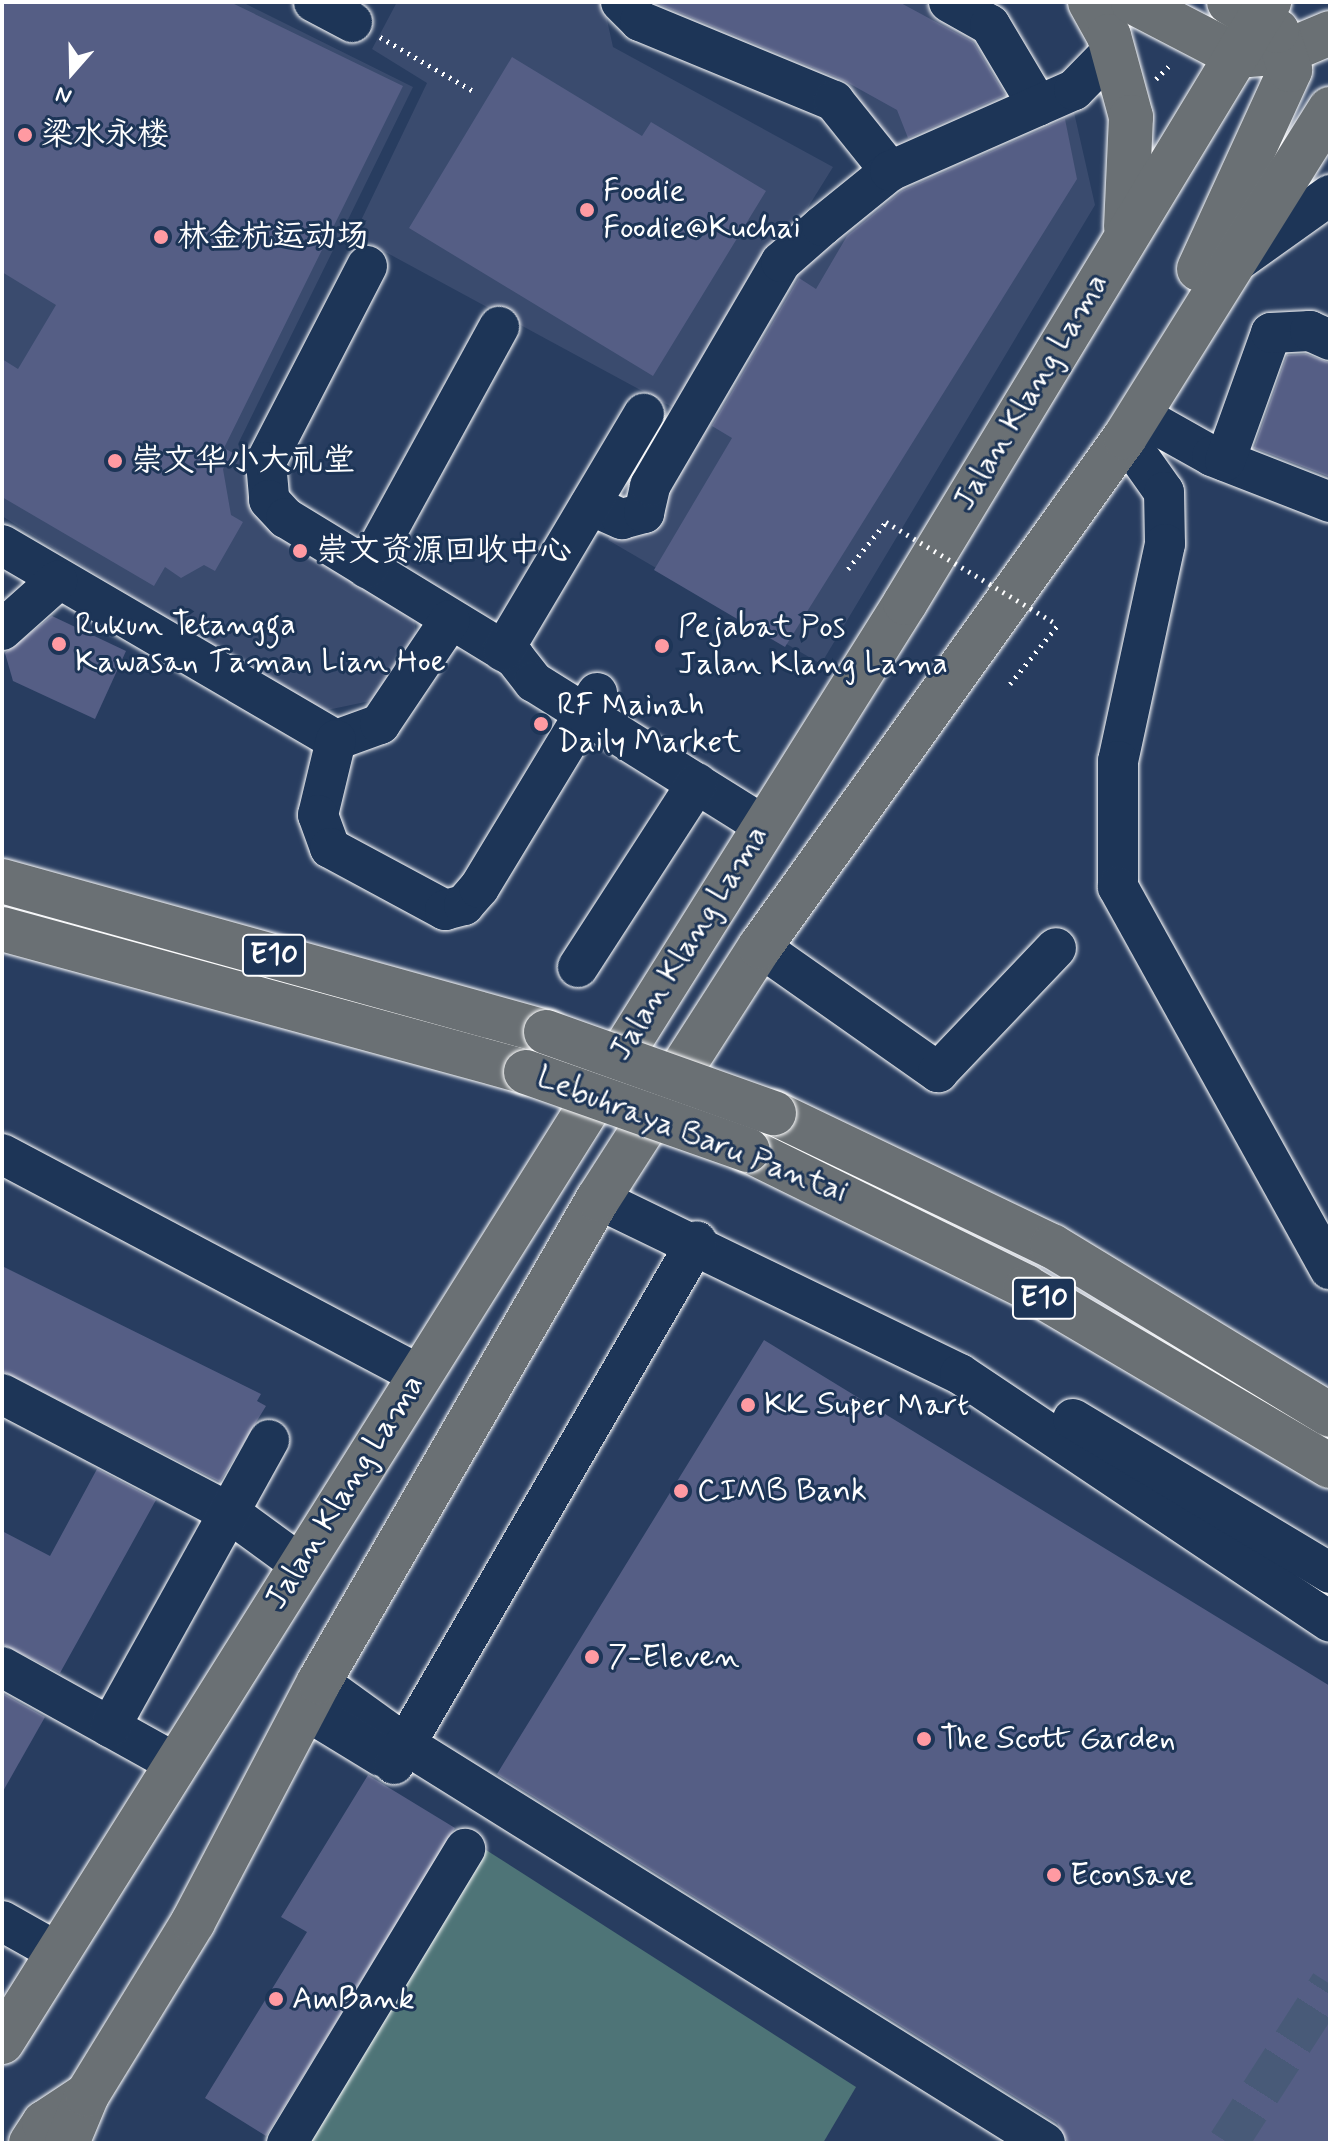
<!DOCTYPE html>
<meta charset="utf-8">
<style>
body{margin:0}
#map{position:relative;width:1332px;height:2145px;overflow:hidden;background:#283d60;font-family:Mynerve,"LXGW WenKai TC",sans-serif}
div>[style]{position:absolute}
.built>*{inset:0;background:#3a4b6e}
.green>*{inset:0;background:#4e7477}
.building>*{inset:0;background:#555e85}
.minor-tunnel>*{height:40px;margin-top:-20px;transform-origin:0;background:repeating-linear-gradient(90deg,#485a78 0 40px,transparent 0 60px)}
.path>*{height:5px;margin-top:-2.5px;transform-origin:0;background:repeating-linear-gradient(90deg,#fff 0 2px,transparent 0 8px)}
.roads{filter:drop-shadow(0 0 2px #fff) drop-shadow(0 0 2px #fff)}
.minor>*{height:40px;margin:-20px;padding:0 20px;transform-origin:20px;border-radius:20px;background:#1d3557}
.major>*{height:44px;margin:-22px;padding:0 22px;transform-origin:22px;border-radius:22px;background:#6a7074}
.highway>*{height:44px;margin:-22px;padding:0 22px;transform-origin:22px;border-radius:22px;background:#6a7074}
.path-bridge>*{height:5px;margin-top:-2.5px;transform-origin:0;background:repeating-linear-gradient(90deg,#fff 0 2px,transparent 0 8px)}
.bridges{filter:drop-shadow(0 0 2px #fff) drop-shadow(0 0 2px #fff)}
.highway-bridge>*{height:44px;margin:-22px;padding:0 22px;transform-origin:22px;border-radius:22px;background:#6a7074}
.dots>*{width:22px;height:22px;translate:-50% -50%;box-sizing:border-box;border:4px solid #1d3557;border-radius:50%}
span{translate:-50% -50%;white-space:nowrap;text-align:center;line-height:1.15;-webkit-text-stroke:6px #1d3557;paint-order:stroke}
.shield-label span{padding:2px 6px;background:#1d3557;border:2px solid;border-radius:6px;-webkit-text-stroke-width:0}
.shield-label{font-size:30px;color:#fff;font-weight:700}
.poi-label{font-size:32px;color:#fff}
.left{translate:0 -50%;text-align:left}
.street-label{font-size:32px;color:#fff}
.frame{position:absolute;inset:0;border:4px solid #fff;pointer-events:none}
.north{position:absolute;left:32px;top:32px;width:80px;height:80px;-webkit-text-stroke:6px #1d3557;paint-order:stroke;rotate:200deg;font-size:22px;font-weight:700;line-height:32px;text-align:center;color:#fff}
.north::after{content:'';display:block;margin:auto;width:28px;height:36px;background:#fff;clip-path:polygon(50% 0,100% 100%,50% 72%,0 100%)}
</style>
<div id="map">
<div class="built">
<div style="clip-path:polygon(2px 2px,242px 2px,413px 87px,238px 444px,261px 511px,413px 611px,417px 642px,380px 699px,327px 710px,295px 698px,2px 516px)"></div>
<div style="clip-path:polygon(397px 2px,603px 2px,613px 47px,833px 167px,779px 254px,878px 172px,850px 104px,632px 2px,920px 2px,970px 25px,1033px 114px,1071px 99px,1095px 205px,821px 664px,608px 540px,735px 327px,681px 412px,354px 235px,427px 83px,372px 49px)"></div>
</div>
<div class="green">
<div style="clip-path:polygon(483px 1848px,856px 2087px,823px 2143px,305px 2143px)"></div>
</div>
<div class="building">
<div style="clip-path:polygon(2px 2px,230px 2px,403px 86px,224px 448px,233px 453px,223px 469px,231px 515px,243px 522px,215px 571px,204px 565px,181px 578px,165px 567px,154px 586px,2px 497px,2px 359px,18px 369px,56px 305px,2px 272px)"></div>
<div style="clip-path:polygon(654px 2px,899px 2px,973px 42px,1005px 95px,908px 138px,897px 110px,843px 80px)"></div>
<div style="clip-path:polygon(512px 57px,642px 136px,651px 122px,766px 191px,653px 376px,409px 228px)"></div>
<div style="clip-path:polygon(1065px 119px,1077px 179px,785px 647px,654px 570px,732px 438px,712px 426px,799px 278px,816px 289px,847px 236px,902px 191px)"></div>
<div style="clip-path:polygon(1306px 354px,1330px 363px,1330px 477px,1254px 448px,1287px 355px)"></div>
<div style="clip-path:polygon(52px 616px,126px 651px,95px 719px,13px 681px,5px 653px)"></div>
<div style="clip-path:polygon(2px 1266px,261px 1394px,257px 1401px,266px 1406px,220px 1482px,2px 1371px)"></div>
<div style="clip-path:polygon(764px 1340px,1330px 1686px,1330px 2143px,1068px 2143px,1057px 2123px,497px 1774px)"></div>
<div style="clip-path:polygon(97px 1469px,156px 1500px,60px 1673px,2px 1644px,2px 1531px,50px 1556px)"></div>
<div style="clip-path:polygon(2px 1693px,45px 1717px,2px 1793px)"></div>
<div style="clip-path:polygon(368px 1775px,455px 1828px,266px 2136px,205px 2098px,307px 1932px,281px 1917px)"></div>
</div>
<div class="minor-tunnel">
<div style="left:1228px;top:2143px;width:189px;rotate:-57.3deg"></div>
</div>
<div class="path">
<div style="left:380px;top:37px;width:108px;rotate:30.1deg"></div>
<div style="left:1156px;top:79px;width:23px;rotate:-45deg"></div>
<div style="left:848px;top:569px;width:60px;rotate:-51deg"></div>
<div style="left:1010px;top:684px;width:76px;rotate:-50.9deg"></div>
</div>
<div class="roads">
<div class="minor">
<div style="left:314px;top:2px;width:43px;rotate:27.8deg"></div>
<div style="left:621px;top:2px;width:27px;rotate:45deg"></div>
<div style="left:640px;top:21px;width:210px;rotate:22.4deg"></div>
<div style="left:834px;top:101px;width:90px;rotate:51.3deg"></div>
<div style="left:949px;top:2px;width:47px;rotate:29.3deg"></div>
<div style="left:990px;top:25px;width:94px;rotate:59.3deg"></div>
<div style="left:1239px;top:260px;width:112px;rotate:-35.5deg"></div>
<div style="left:367px;top:266px;width:220px;rotate:117.3deg"></div>
<div style="left:266px;top:462px;width:38px;rotate:85deg"></div>
<div style="left:269px;top:500px;width:25px;rotate:47deg"></div>
<div style="left:286px;top:518px;width:268px;rotate:31.4deg"></div>
<div style="left:515px;top:658px;width:31px;rotate:52deg"></div>
<div style="left:534px;top:682px;width:270px;rotate:32deg"></div>
<div style="left:1139px;top:415px;width:84px;rotate:29.3deg"></div>
<div style="left:1212px;top:456px;width:127px;rotate:21.3deg"></div>
<div style="left:1125px;top:437px;width:67px;rotate:54.7deg"></div>
<div style="left:1164px;top:492px;width:52px;rotate:88.9deg"></div>
<div style="left:1165px;top:544px;width:222px;rotate:102.2deg"></div>
<div style="left:1118px;top:761px;width:126px;rotate:90deg"></div>
<div style="left:1118px;top:887px;width:437px;rotate:61deg"></div>
<div style="left:1225px;top:461px;width:136px;rotate:-70.2deg"></div>
<div style="left:1271px;top:333px;width:39px;rotate:-3deg"></div>
<div style="left:1310px;top:331px;width:22px;rotate:24deg"></div>
<div style="left:590px;top:505px;width:35px;rotate:24deg"></div>
<div style="left:622px;top:519px;width:23px;rotate:-15deg"></div>
<div style="left:644px;top:513px;width:28px;rotate:-77deg"></div>
<div style="left:650px;top:486px;width:259px;rotate:-59.7deg"></div>
<div style="left:781px;top:262px;width:55px;rotate:-41.3deg"></div>
<div style="left:822px;top:226px;width:87px;rotate:-39deg"></div>
<div style="left:890px;top:171px;width:201px;rotate:-23.8deg"></div>
<div style="left:1074px;top:90px;width:57px;rotate:-45.7deg"></div>
<div style="left:2px;top:545px;width:387px;rotate:30.3deg"></div>
<div style="left:336px;top:740px;width:47px;rotate:-20deg"></div>
<div style="left:380px;top:724px;width:125px;rotate:-56.1deg"></div>
<div style="left:367px;top:568px;width:275px;rotate:-61.3deg"></div>
<div style="left:2px;top:630px;width:74px;rotate:-41.7deg"></div>
<div style="left:503px;top:651px;width:276px;rotate:-59.3deg"></div>
<div style="left:336px;top:740px;width:77px;rotate:103.5deg"></div>
<div style="left:318px;top:815px;width:35px;rotate:70deg"></div>
<div style="left:330px;top:848px;width:131px;rotate:28.3deg"></div>
<div style="left:445px;top:910px;width:20px;rotate:-15deg"></div>
<div style="left:464px;top:905px;width:23px;rotate:-49deg"></div>
<div style="left:479px;top:888px;width:228px;rotate:-58.8deg"></div>
<div style="left:760px;top:947px;width:218px;rotate:35.1deg"></div>
<div style="left:938px;top:1072px;width:171px;rotate:-46.4deg"></div>
<div style="left:578px;top:967px;width:219px;rotate:-57.1deg"></div>
<div style="left:2px;top:1154px;width:472px;rotate:27.9deg"></div>
<div style="left:598px;top:1199px;width:402px;rotate:25.8deg"></div>
<div style="left:960px;top:1374px;width:445px;rotate:33.8deg"></div>
<div style="left:2px;top:1394px;width:257px;rotate:27.6deg"></div>
<div style="left:230px;top:1513px;width:87px;rotate:36.1deg"></div>
<div style="left:1073px;top:1419px;width:300px;rotate:30.9deg"></div>
<div style="left:2px;top:1667px;width:198px;rotate:29deg"></div>
<div style="left:319px;top:1682px;width:106px;rotate:35.8deg"></div>
<div style="left:405px;top:1744px;width:754px;rotate:31.94deg"></div>
<div style="left:304px;top:1709px;width:90px;rotate:31.4deg"></div>
<div style="left:110px;top:1727px;width:328px;rotate:-61deg"></div>
<div style="left:394px;top:1764px;width:604px;rotate:-59.91deg"></div>
<div style="left:2px;top:1921px;width:63px;rotate:29.4deg"></div>
<div style="left:287px;top:2143px;width:344px;rotate:-58.8deg"></div>
</div>
<div class="major">
<div style="left:1090px;top:2px;width:39px;rotate:61deg"></div>
<div style="left:1109px;top:36px;width:84px;rotate:74.8deg"></div>
<div style="left:1131px;top:117px;width:110px;rotate:92.6deg"></div>
<div style="left:1133px;top:2px;width:117px;rotate:27.4deg"></div>
<div style="left:1237px;top:56px;width:48px;rotate:-4.8deg"></div>
<div style="left:1285px;top:52px;width:49px;rotate:-22.9deg"></div>
<div style="left:1199px;top:269px;width:219px;rotate:-65.4deg"></div>
<div style="left:1290px;top:70px;width:41px;rotate:-108.4deg"></div>
<div style="left:1277px;top:31px;width:56px;rotate:-148.9deg"></div>
<div style="left:2px;top:2042px;width:1699px;rotate:-57.89deg"></div>
<div style="left:905px;top:603px;width:703px;rotate:-58.8deg"></div>
<div style="left:31px;top:2143px;width:24px;rotate:-57deg"></div>
<div style="left:44px;top:2123px;width:49px;rotate:-33.4deg"></div>
<div style="left:67px;top:2143px;width:52px;rotate:-67.4deg"></div>
<div style="left:87px;top:2095px;width:203px;rotate:-58.5deg"></div>
<div style="left:193px;top:1922px;width:271px;rotate:-62.3deg"></div>
<div style="left:319px;top:1682px;width:558px;rotate:-59.99deg"></div>
<div style="left:598px;top:1199px;width:300px;rotate:-57.3deg"></div>
<div style="left:760px;top:947px;width:627px;rotate:-54.41deg"></div>
<div style="left:1125px;top:437px;width:387px;rotate:-58deg"></div>
</div>
<div class="highway">
<div style="left:2px;top:881px;width:565px;rotate:15.51deg"></div>
<div style="left:2px;top:929px;width:543px;rotate:15.26deg"></div>
<div style="left:774px;top:1113px;width:308px;rotate:25.6deg"></div>
<div style="left:1052px;top:1246px;width:325px;rotate:31.3deg"></div>
<div style="left:748px;top:1150px;width:310px;rotate:26.2deg"></div>
<div style="left:1026px;top:1287px;width:353px;rotate:30.5deg"></div>
</div>
</div>
<div class="path-bridge">
<div style="left:886px;top:522px;width:200px;rotate:30.9deg"></div>
</div>
<div class="bridges">
<div class="highway-bridge">
<div style="left:546px;top:1032px;width:242px;rotate:19.6deg"></div>
<div style="left:526px;top:1072px;width:235px;rotate:19.4deg"></div>
</div>
</div>
<div class="dots">
<div style="left:25px;top:135px;background:#ff9aa2"></div>
<div style="left:587px;top:210px;background:#ff9aa2"></div>
<div style="left:161px;top:237px;background:#ff9aa2"></div>
<div style="left:115px;top:461px;background:#ff9aa2"></div>
<div style="left:300px;top:551px;background:#ff9aa2"></div>
<div style="left:59px;top:644px;background:#ff9aa2"></div>
<div style="left:662px;top:646px;background:#ff9aa2"></div>
<div style="left:541px;top:724px;background:#ff9aa2"></div>
<div style="left:748px;top:1405px;background:#ff9aa2"></div>
<div style="left:681px;top:1491px;background:#ff9aa2"></div>
<div style="left:592px;top:1657px;background:#ff9aa2"></div>
<div style="left:924px;top:1739px;background:#ff9aa2"></div>
<div style="left:1054px;top:1875px;background:#ff9aa2"></div>
<div style="left:276px;top:1999px;background:#ff9aa2"></div>
</div>
<div class="shield-label">
<span style="left:274px;top:955px">E10</span>
<span style="left:1044px;top:1298px">E10</span>
</div>
<div class="poi-label">
<span class="left" style="left:41px;top:135px">梁水永楼</span>
<span class="left" style="left:603px;top:210px">Foodie<br>Foodie@Kuchai</span>
<span class="left" style="left:177px;top:237px">林金杭运动场</span>
<span class="left" style="left:131px;top:461px">崇文华小大礼堂</span>
<span class="left" style="left:316px;top:551px">崇文资源回收中心</span>
<span class="left" style="left:75px;top:644px">Rukun Tetangga<br>Kawasan Taman Lian Hoe</span>
<span class="left" style="left:678px;top:646px">Pejabat Pos<br>Jalan Klang Lama</span>
<span class="left" style="left:557px;top:724px">RF Mainah<br>Daily Market</span>
<span class="left" style="left:764px;top:1405px">KK Super Mart</span>
<span class="left" style="left:697px;top:1491px">CIMB Bank</span>
<span class="left" style="left:608px;top:1657px">7-Eleven</span>
<span class="left" style="left:940px;top:1739px">The Scott Garden</span>
<span class="left" style="left:1070px;top:1875px">Econsave</span>
<span class="left" style="left:292px;top:1999px">AmBank</span>
</div>
<div class="street-label">
<span style="left:1031px;top:392px;rotate:-59deg">Jalan Klang Lama</span>
<span style="left:689px;top:943px;rotate:-58deg">Jalan Klang Lama</span>
<span style="left:692px;top:1135px;rotate:21deg">Lebuhraya Baru Pantai</span>
<span style="left:345px;top:1492px;rotate:-58deg">Jalan Klang Lama</span>
</div>
<div class="frame"></div>
<div class="north">N</div>
</div>
